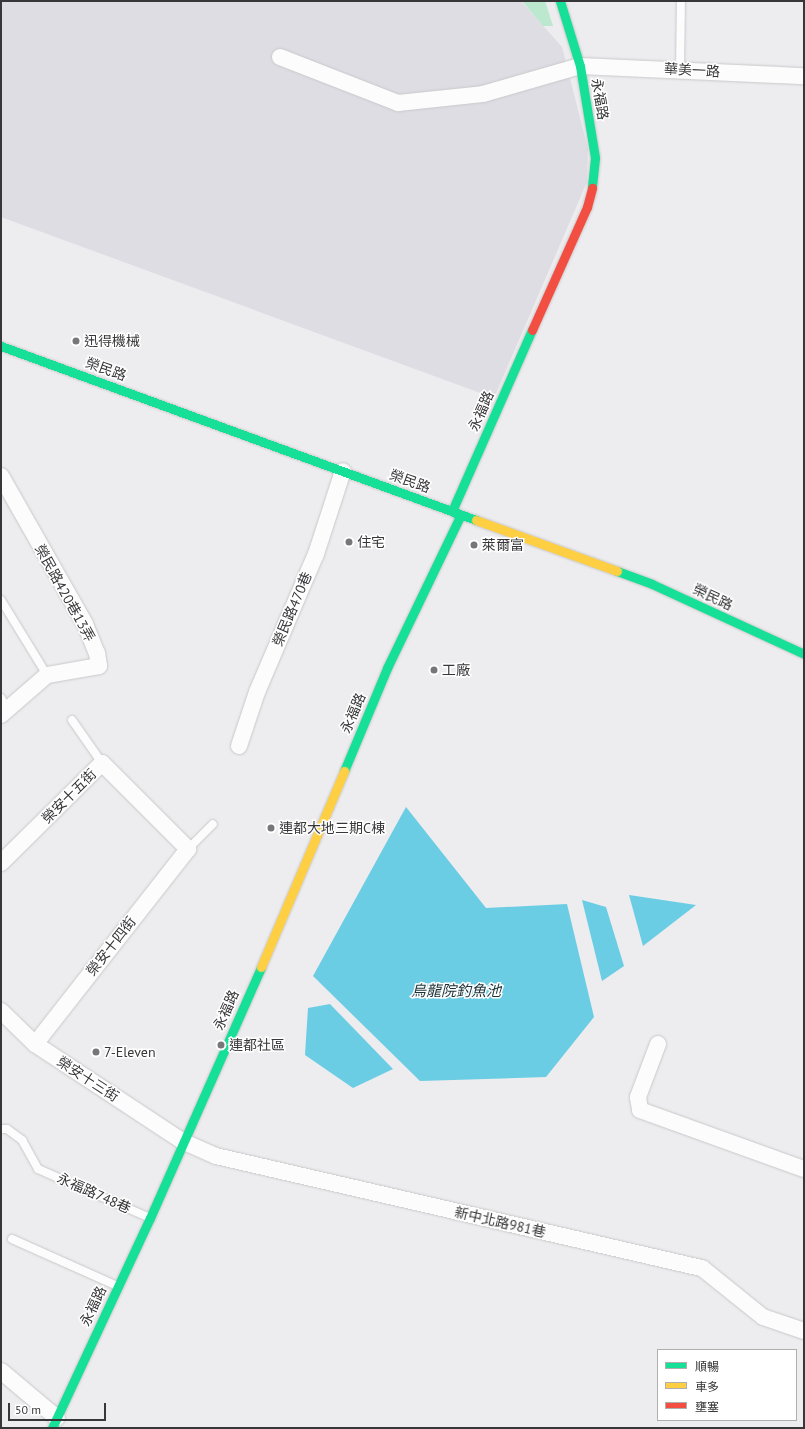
<!DOCTYPE html>
<meta charset="utf-8">
<style>
body{margin:0}
#map{position:relative;width:805px;height:1429px;overflow:hidden;background:#edecee;font-family:"PT Sans","Noto Sans TC",sans-serif}
div>[style]{position:absolute}
.built>*{inset:0;background:#dfdde4}
.green>*{inset:0;background:#bbe8ce}
.water>*{inset:0;background:#6acde4}
.roads{filter:drop-shadow(0 0 1px #c9c8ca) drop-shadow(0 0 1px #c9c8ca)}
.lane>*{height:8px;margin:-4px;padding:0 4px;transform-origin:4px;border-radius:4px;background:#fcfcfc}
.street>*{height:16px;margin:-8px;padding:0 8px;transform-origin:8px;border-radius:8px;background:#fcfcfc}
.fast>*{height:9px;margin:-4.5px;padding:0 4.5px;transform-origin:4.5px;border-radius:4.5px;background:#16e098}
.slow>*{height:9px;margin:-4.5px;padding:0 4.5px;transform-origin:4.5px;border-radius:4.5px;background:#ffcf43}
.jam>*{height:9px;margin:-4.5px;padding:0 4.5px;transform-origin:4.5px;border-radius:4.5px;background:#f24e42}
.dots>*{width:11px;height:11px;translate:-50% -50%;box-sizing:border-box;border:2px solid #fff;border-radius:50%}
span{translate:-50% -50%;white-space:nowrap;text-align:center;line-height:1.15;-webkit-text-stroke:3px #fff;paint-order:stroke}
.street-label{font-size:14px;color:#373638}
.poi-label{font-size:14px;color:#373638}
.left{translate:0 -50%;text-align:left}
.water-label{font-size:15px;color:#1b3238;font-style:italic}
.frame{position:absolute;inset:0;border:2px solid #373638;pointer-events:none}
.legend{position:absolute;left:657px;top:1349px;width:140px;height:72px;box-sizing:border-box;background:#fff;border:1px solid #afafaf;margin:0;padding:5px 7px;list-style:none;font-size:12px;color:#373638}
.legend li{display:flex;align-items:center;gap:8px;height:20px}
.legend b{width:20px;border:1px solid #afafaf}
.scale{position:absolute;left:8px;top:1403px;width:98px;height:18px;box-sizing:border-box;border:2px solid #373638;border-top:0;padding-left:5px;font-size:12px;line-height:14px;white-space:nowrap;color:#373638;-webkit-text-stroke:3px #fff;paint-order:stroke}
</style>
<div id="map">
<div class="built">
<div style="clip-path:polygon(1px 1px,521px 1px,562px 47px,588px 149px,587px 182px,494px 398px,1px 217px)"></div>
</div>
<div class="green">
<div style="clip-path:polygon(522px 1px,545px 1px,553px 26px,543px 26px)"></div>
</div>
<div class="water">
<div style="clip-path:polygon(406px 807px,486px 908px,567px 904px,594px 1017px,546px 1077px,420px 1081px,313px 976px)"></div>
<div style="clip-path:polygon(629px 895px,696px 905px,643px 946px)"></div>
<div style="clip-path:polygon(582px 900px,606px 907px,624px 966px,602px 981px)"></div>
<div style="clip-path:polygon(330px 1004px,393px 1069px,353px 1088px,305px 1055px,308px 1008px)"></div>
</div>
<div class="roads">
<div class="lane">
<div style="left:680px;top:69px;width:68px;rotate:-89.2deg"></div>
<div style="left:1px;top:600px;width:88px;rotate:58.5deg"></div>
<div style="left:1px;top:698px;width:14px;rotate:60deg"></div>
<div style="left:72px;top:720px;width:52px;rotate:55.1deg"></div>
<div style="left:188px;top:849px;width:35px;rotate:-45deg"></div>
<div style="left:1px;top:1129px;width:6px"></div>
<div style="left:7px;top:1129px;width:19px;rotate:36deg"></div>
<div style="left:22px;top:1140px;width:33px;rotate:61deg"></div>
<div style="left:38px;top:1169px;width:122px;rotate:23.6deg"></div>
<div style="left:12px;top:1239px;width:115px;rotate:24.1deg"></div>
</div>
<div class="street">
<div style="left:280px;top:57px;width:127px;rotate:21.3deg"></div>
<div style="left:398px;top:103px;width:85px;rotate:-6deg"></div>
<div style="left:483px;top:94px;width:101px;rotate:-16.1deg"></div>
<div style="left:580px;top:66px;width:224px;rotate:2.6deg"></div>
<div style="left:1px;top:476px;width:170px;rotate:60.4deg"></div>
<div style="left:85px;top:624px;width:31px;rotate:68deg"></div>
<div style="left:97px;top:653px;width:13px;rotate:81deg"></div>
<div style="left:99px;top:666px;width:53px;rotate:170.2deg"></div>
<div style="left:47px;top:675px;width:61px;rotate:139deg"></div>
<div style="left:239px;top:746px;width:57px;rotate:-71.6deg"></div>
<div style="left:257px;top:692px;width:150px;rotate:-66.9deg"></div>
<div style="left:316px;top:554px;width:87px;rotate:-72deg"></div>
<div style="left:1px;top:863px;width:142px;rotate:-44.7deg"></div>
<div style="left:102px;top:763px;width:122px;rotate:45deg"></div>
<div style="left:188px;top:849px;width:248px;rotate:128.1deg"></div>
<div style="left:1px;top:1011px;width:47px;rotate:44.1deg"></div>
<div style="left:35px;top:1044px;width:176px;rotate:33.4deg"></div>
<div style="left:182px;top:1141px;width:37px;rotate:24deg"></div>
<div style="left:216px;top:1156px;width:499px;rotate:13deg"></div>
<div style="left:702px;top:1268px;width:78px;rotate:38.8deg"></div>
<div style="left:763px;top:1317px;width:43px;rotate:18.9deg"></div>
<div style="left:658px;top:1044px;width:57px;rotate:110.7deg"></div>
<div style="left:638px;top:1097px;width:13px;rotate:81deg"></div>
<div style="left:640px;top:1110px;width:174px;rotate:19.8deg"></div>
<div style="left:1px;top:1371px;width:73px;rotate:40deg"></div>
</div>
<div class="fast">
<div style="left:560px;top:1px;width:68px;rotate:72.9deg"></div>
<div style="left:580px;top:66px;width:93px;rotate:80.7deg"></div>
<div style="left:595px;top:158px;width:30px;rotate:96deg"></div>
<div style="left:1px;top:346px;width:506px;rotate:20.12deg"></div>
<div style="left:617px;top:571px;width:37px;rotate:20deg"></div>
<div style="left:652px;top:584px;width:167px;rotate:24.7deg"></div>
<div style="left:344px;top:771px;width:112px;rotate:-67.3deg"></div>
<div style="left:387px;top:668px;width:169px;rotate:-64.3deg"></div>
<div style="left:460px;top:516px;width:9px;rotate:-148deg"></div>
<div style="left:452px;top:511px;width:198px;rotate:-66.2deg"></div>
<div style="left:52px;top:1428px;width:232px;rotate:-65deg"></div>
<div style="left:150px;top:1218px;width:274px;rotate:-66.1deg"></div>
</div>
<div class="slow">
<div style="left:476px;top:520px;width:150px;rotate:19.9deg"></div>
<div style="left:261px;top:967px;width:213px;rotate:-67deg"></div>
</div>
<div class="jam">
<div style="left:532px;top:330px;width:135px;rotate:-65.9deg"></div>
<div style="left:587px;top:207px;width:20px;rotate:-75deg"></div>
</div>
</div>
<div class="dots">
<div style="left:76px;top:341px;background:#777678"></div>
<div style="left:349px;top:542px;background:#777678"></div>
<div style="left:474px;top:545px;background:#777678"></div>
<div style="left:434px;top:670px;background:#777678"></div>
<div style="left:271px;top:828px;background:#777678"></div>
<div style="left:221px;top:1045px;background:#777678"></div>
<div style="left:96px;top:1052px;background:#777678"></div>
</div>
<div class="street-label">
<span style="left:692px;top:70px;rotate:3deg">華美一路</span>
<span style="left:600px;top:99px;rotate:80deg">永福路</span>
<span style="left:106px;top:369px;rotate:20deg">榮民路</span>
<span style="left:481px;top:411px;rotate:-66deg">永福路</span>
<span style="left:410px;top:481px;rotate:20deg">榮民路</span>
<span style="left:65px;top:593px;rotate:61deg">榮民路420巷13弄</span>
<span style="left:713px;top:597px;rotate:25deg">榮民路</span>
<span style="left:292px;top:609px;rotate:-67deg">榮民路470巷</span>
<span style="left:353px;top:713px;rotate:-67deg">永福路</span>
<span style="left:69px;top:796px;rotate:-45deg">榮安十五街</span>
<span style="left:111px;top:946px;rotate:-52deg">榮安十四街</span>
<span style="left:226px;top:1010px;rotate:-66deg">永福路</span>
<span style="left:88px;top:1079px;rotate:33deg">榮安十三街</span>
<span style="left:94px;top:1193px;rotate:24deg">永福路748巷</span>
<span style="left:500px;top:1222px;rotate:13deg">新中北路981巷</span>
<span style="left:93px;top:1306px;rotate:-65deg">永福路</span>
</div>
<div class="poi-label">
<span class="left" style="left:84px;top:341px">迅得機械</span>
<span class="left" style="left:357px;top:542px">住宅</span>
<span class="left" style="left:482px;top:545px">萊爾富</span>
<span class="left" style="left:442px;top:670px">工廠</span>
<span class="left" style="left:279px;top:828px">連都大地三期C棟</span>
<span class="left" style="left:229px;top:1045px">連都社區</span>
<span class="left" style="left:104px;top:1052px">7-Eleven</span>
</div>
<div class="water-label">
<span style="left:456px;top:991px">烏龍院釣魚池</span>
</div>
<div class="frame"></div>
<ul class="legend">
<li><b style="height:5px;background:#16e098"></b>順暢</li>
<li><b style="height:5px;background:#ffcf43"></b>車多</li>
<li><b style="height:5px;background:#f24e42"></b>壅塞</li>
</ul>
<div class="scale">50 m</div>
</div>
